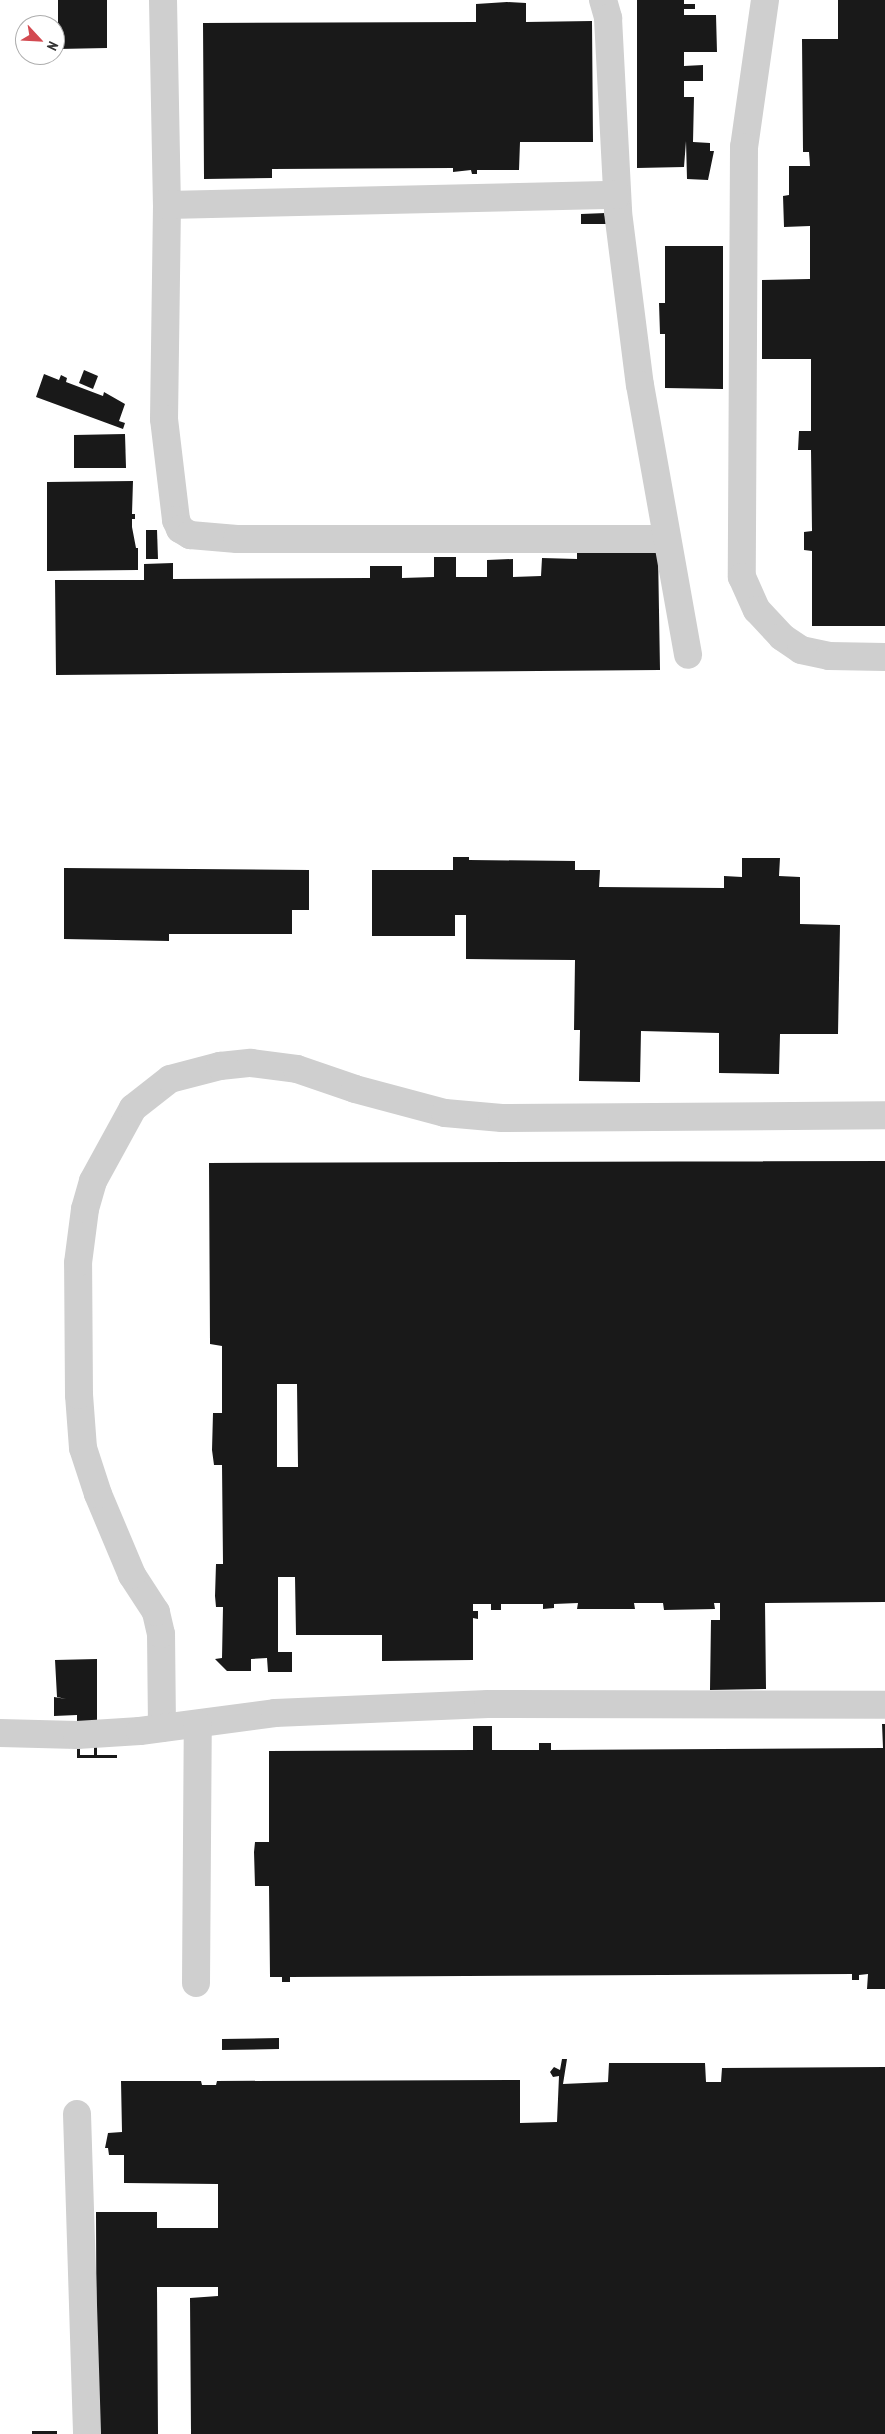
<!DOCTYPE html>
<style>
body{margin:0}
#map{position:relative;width:885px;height:2434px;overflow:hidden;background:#fff;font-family:"PT Sans Narrow",sans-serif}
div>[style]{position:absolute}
.building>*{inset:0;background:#191919}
.minor>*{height:28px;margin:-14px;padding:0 14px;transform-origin:14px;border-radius:14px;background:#cfcfcf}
span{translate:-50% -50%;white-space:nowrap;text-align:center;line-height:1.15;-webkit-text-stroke:5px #fff;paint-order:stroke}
.north{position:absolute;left:15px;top:15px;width:50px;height:50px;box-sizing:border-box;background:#fff;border:1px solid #adadad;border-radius:50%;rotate:115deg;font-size:14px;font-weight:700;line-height:20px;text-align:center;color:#323232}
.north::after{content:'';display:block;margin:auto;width:18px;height:22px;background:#d34a51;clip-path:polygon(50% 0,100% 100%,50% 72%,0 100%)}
</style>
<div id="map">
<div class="building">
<div style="clip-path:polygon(58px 0,107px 0,107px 48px,58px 49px)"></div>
<div style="clip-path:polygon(637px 0,684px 0,684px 4px,695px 4px,695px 9px,684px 9px,684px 15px,716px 15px,717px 52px,684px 52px,684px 66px,703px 65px,703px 81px,684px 81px,684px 97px,694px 97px,693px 142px,710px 143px,710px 151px,714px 151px,708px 180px,687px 179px,686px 141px,684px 167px,637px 168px)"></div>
<div style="clip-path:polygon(838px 0,885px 0,885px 626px,812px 626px,812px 551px,804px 550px,804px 532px,812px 531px,811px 450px,798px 450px,799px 431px,811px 431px,811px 359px,762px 359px,762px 280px,810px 279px,810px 226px,784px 227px,783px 196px,789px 195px,789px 166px,810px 166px,809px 152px,803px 152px,802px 39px,838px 39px)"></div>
<div style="clip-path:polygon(507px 2px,526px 3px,526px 22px,592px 21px,593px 142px,520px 142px,519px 170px,477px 170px,477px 174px,472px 174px,471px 170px,453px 172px,453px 168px,272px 169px,272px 178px,204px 179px,203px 23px,476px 22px,476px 4px)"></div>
<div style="clip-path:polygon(606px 213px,606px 224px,581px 224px,581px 214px)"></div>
<div style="clip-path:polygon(665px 246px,723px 246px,723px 389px,665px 388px,665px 334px,660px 334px,659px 303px,665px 303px)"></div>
<div style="clip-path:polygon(84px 370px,98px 376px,93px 389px,79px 383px)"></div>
<div style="clip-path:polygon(44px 374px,59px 380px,61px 375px,67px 378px,66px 382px,103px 396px,104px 392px,125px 404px,119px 421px,125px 423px,123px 429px,36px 397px)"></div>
<div style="clip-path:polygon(125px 434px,126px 468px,74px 468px,74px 435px)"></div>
<div style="clip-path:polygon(133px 481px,132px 514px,135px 514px,135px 519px,132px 519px,132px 527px,136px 548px,138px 548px,138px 570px,47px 571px,47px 482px)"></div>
<div style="clip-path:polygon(146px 530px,157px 530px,158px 559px,146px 559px)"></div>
<div style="clip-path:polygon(577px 552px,658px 552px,660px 670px,56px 675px,55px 580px,144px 580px,144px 564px,173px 563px,173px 579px,370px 578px,370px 566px,402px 566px,402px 578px,434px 577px,434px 557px,456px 557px,456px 577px,487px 577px,487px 560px,513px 559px,513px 577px,541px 576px,542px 558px,577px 559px)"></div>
<div style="clip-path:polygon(453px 857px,469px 857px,469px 860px,575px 861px,575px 870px,600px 870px,599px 887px,724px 888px,724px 876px,742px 877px,742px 858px,780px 858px,779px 876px,800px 877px,800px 924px,840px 925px,838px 1034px,780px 1034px,779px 1074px,719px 1073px,719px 1033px,641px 1031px,640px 1082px,579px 1081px,580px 1030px,574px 1030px,575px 960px,466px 959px,466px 915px,455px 915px,455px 936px,372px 936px,372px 870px,453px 870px)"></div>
<div style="clip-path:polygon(64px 868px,309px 870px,309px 910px,292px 910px,292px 934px,169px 934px,169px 941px,64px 939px)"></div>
<div style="clip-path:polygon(evenodd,885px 1161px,885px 1602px,765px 1603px,766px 1689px,710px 1690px,711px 1620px,720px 1620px,720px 1603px,714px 1603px,715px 1609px,664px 1610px,663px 1603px,634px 1603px,635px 1609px,577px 1609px,578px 1603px,554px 1604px,554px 1608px,543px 1609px,543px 1604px,501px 1604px,501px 1610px,491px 1610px,491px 1604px,473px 1604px,473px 1611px,478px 1611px,478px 1619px,473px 1618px,473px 1660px,382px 1661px,382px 1635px,296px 1635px,295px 1577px,278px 1577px,278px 1652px,292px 1652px,292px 1672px,268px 1672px,267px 1658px,251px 1659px,251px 1671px,227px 1671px,215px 1659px,222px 1658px,223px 1607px,216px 1607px,215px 1596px,216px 1564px,223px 1564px,222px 1465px,214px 1465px,212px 1450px,213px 1413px,222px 1413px,222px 1346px,210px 1344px,209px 1163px,885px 1161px,277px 1384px,297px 1384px,298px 1467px,277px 1467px,277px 1384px)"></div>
<div style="clip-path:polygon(evenodd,97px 1659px,97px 1755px,117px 1755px,117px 1758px,77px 1758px,77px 1715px,54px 1716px,54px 1697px,66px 1699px,57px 1697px,55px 1660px,97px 1659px,80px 1734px,94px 1734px,94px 1755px,80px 1755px,80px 1734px)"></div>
<div style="clip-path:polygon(882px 1724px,885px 1724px,885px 1989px,867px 1989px,868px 1974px,859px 1975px,859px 1980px,852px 1980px,852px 1974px,290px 1977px,290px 1982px,282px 1982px,282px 1977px,270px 1977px,269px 1886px,255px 1886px,254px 1852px,255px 1842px,269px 1842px,269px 1751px,473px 1750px,473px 1726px,492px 1726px,492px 1750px,539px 1750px,539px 1743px,551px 1743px,551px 1750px,883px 1748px)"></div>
<div style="clip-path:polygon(279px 2038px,279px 2049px,222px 2050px,222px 2039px)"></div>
<div style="clip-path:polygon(562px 2059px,567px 2059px,563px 2084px,608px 2082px,609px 2063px,705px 2063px,706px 2082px,721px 2082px,722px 2068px,885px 2067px,885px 2434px,191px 2434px,190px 2298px,218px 2296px,218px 2287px,157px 2287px,158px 2434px,97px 2434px,96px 2212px,157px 2212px,157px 2228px,218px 2228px,218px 2184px,124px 2183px,124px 2155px,109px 2155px,108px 2148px,105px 2148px,108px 2133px,122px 2132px,121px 2081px,201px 2081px,202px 2085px,216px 2085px,217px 2081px,520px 2080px,520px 2123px,557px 2122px,559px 2076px,553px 2077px,550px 2072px,554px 2067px,560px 2070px)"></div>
<div style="clip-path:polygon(32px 2431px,57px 2431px,57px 2434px,32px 2434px)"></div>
</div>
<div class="minor">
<div style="left:163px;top:0;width:205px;rotate:88.9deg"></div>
<div style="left:167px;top:205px;width:214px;rotate:90.8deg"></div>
<div style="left:164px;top:419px;width:102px;rotate:83.2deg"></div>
<div style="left:176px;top:520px;width:10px;rotate:66deg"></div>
<div style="left:180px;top:529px;width:12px;rotate:31deg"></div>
<div style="left:190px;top:535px;width:47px;rotate:4.9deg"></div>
<div style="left:237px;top:539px;width:430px"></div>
<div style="left:603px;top:0;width:19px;rotate:74deg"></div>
<div style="left:608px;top:18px;width:194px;rotate:87deg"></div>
<div style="left:618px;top:212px;width:174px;rotate:82.8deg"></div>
<div style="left:640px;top:385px;width:274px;rotate:79.9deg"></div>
<div style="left:765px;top:0;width:148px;rotate:98.1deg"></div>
<div style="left:744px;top:147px;width:430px;rotate:90.3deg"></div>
<div style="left:742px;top:577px;width:36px;rotate:66deg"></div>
<div style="left:757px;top:610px;width:37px;rotate:47deg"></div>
<div style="left:782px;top:637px;width:23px;rotate:34deg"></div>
<div style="left:801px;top:650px;width:29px;rotate:12deg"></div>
<div style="left:829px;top:656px;width:56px;rotate:1deg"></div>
<div style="left:167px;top:205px;width:450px;rotate:-1.3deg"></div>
<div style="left:162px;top:1728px;width:94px;rotate:-90.6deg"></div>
<div style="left:161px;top:1634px;width:23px;rotate:-103deg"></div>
<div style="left:156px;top:1612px;width:44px;rotate:-123deg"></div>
<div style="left:132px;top:1575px;width:88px;rotate:-112.8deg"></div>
<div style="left:98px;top:1494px;width:48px;rotate:-108.1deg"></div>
<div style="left:83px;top:1448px;width:53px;rotate:-94.3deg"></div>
<div style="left:79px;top:1395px;width:132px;rotate:-90.4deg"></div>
<div style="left:78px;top:1263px;width:54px;rotate:-82.6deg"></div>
<div style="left:85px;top:1209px;width:29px;rotate:-74deg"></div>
<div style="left:93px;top:1181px;width:83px;rotate:-61.3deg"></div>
<div style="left:133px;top:1108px;width:47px;rotate:-38.1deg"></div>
<div style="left:170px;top:1079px;width:52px;rotate:-14.6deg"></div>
<div style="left:220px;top:1066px;width:31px;rotate:-6deg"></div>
<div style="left:251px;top:1063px;width:46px;rotate:7.4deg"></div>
<div style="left:297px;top:1069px;width:61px;rotate:19deg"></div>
<div style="left:355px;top:1089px;width:93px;rotate:14.9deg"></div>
<div style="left:445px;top:1113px;width:57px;rotate:5deg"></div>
<div style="left:502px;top:1118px;width:383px;rotate:-0.4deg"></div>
<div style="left:0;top:1733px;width:77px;rotate:1.5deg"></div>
<div style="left:77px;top:1735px;width:63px;rotate:-3.6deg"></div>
<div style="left:140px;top:1731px;width:136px;rotate:-7.6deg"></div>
<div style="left:275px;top:1713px;width:213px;rotate:-2.4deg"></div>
<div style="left:488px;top:1704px;width:397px;rotate:0.1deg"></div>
<div style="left:196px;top:1983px;width:259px;rotate:-89.6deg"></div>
<div style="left:77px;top:2114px;width:320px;rotate:88.2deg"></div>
</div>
<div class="north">N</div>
</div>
